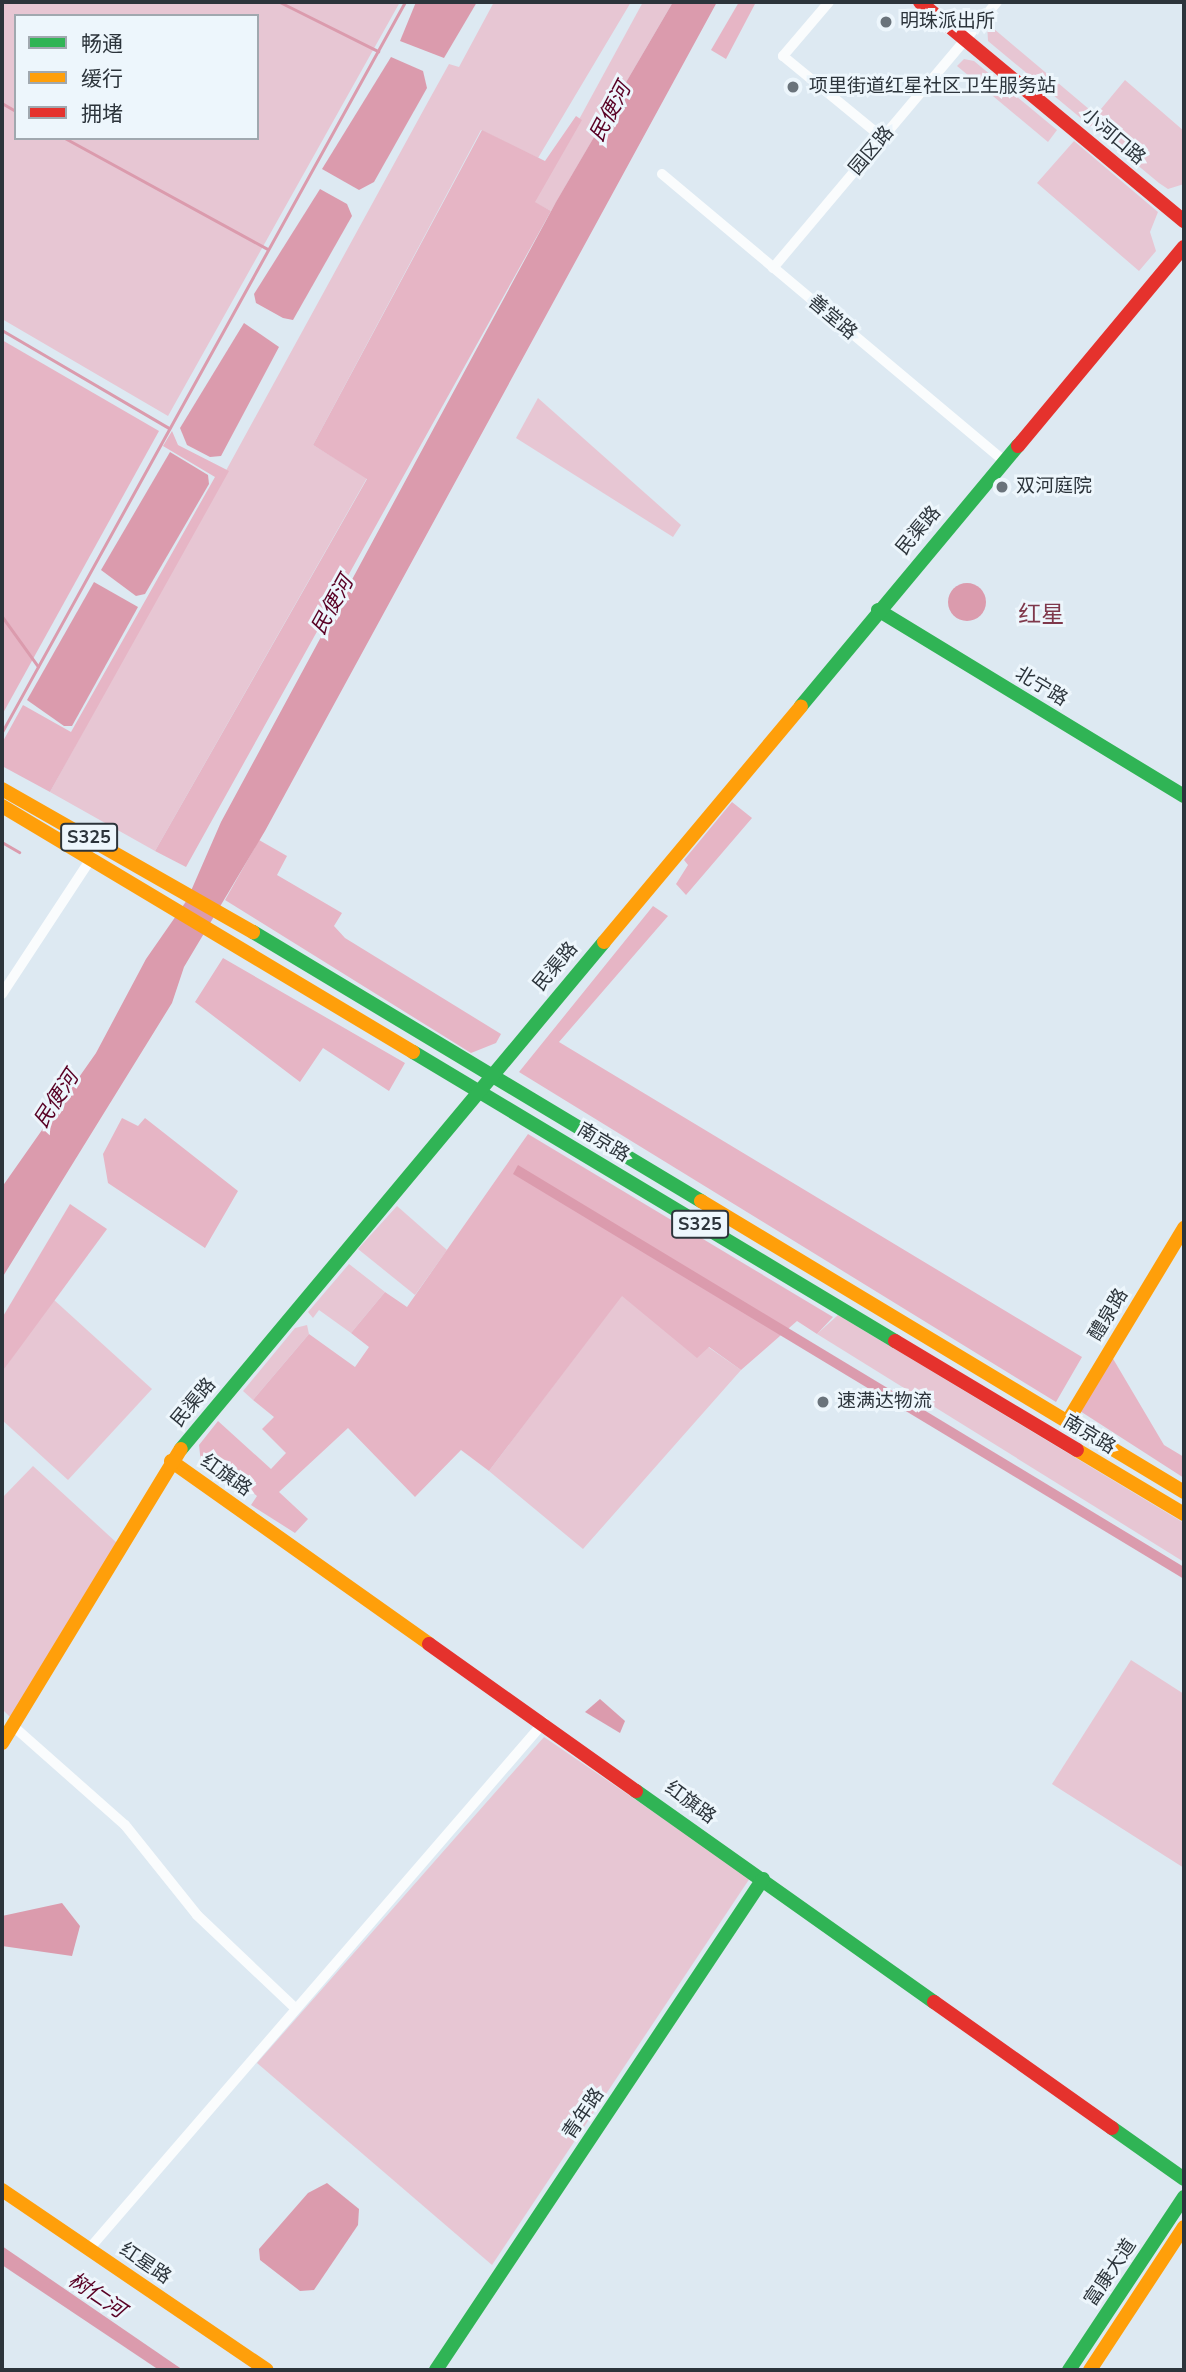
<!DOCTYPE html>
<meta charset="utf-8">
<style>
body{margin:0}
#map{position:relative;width:1186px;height:2372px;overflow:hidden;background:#dde9f2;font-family:"Nunito Sans","Noto Sans SC",sans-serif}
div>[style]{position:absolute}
.green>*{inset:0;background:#e7c6d3}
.forest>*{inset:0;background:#e6b5c5}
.water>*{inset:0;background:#db9bad}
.round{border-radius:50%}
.stream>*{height:2.5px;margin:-1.25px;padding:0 1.25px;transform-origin:1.25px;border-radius:1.25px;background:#db9bad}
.street>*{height:10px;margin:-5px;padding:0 5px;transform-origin:5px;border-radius:5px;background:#fafcfd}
.fast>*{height:14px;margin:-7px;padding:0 7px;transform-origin:7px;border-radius:7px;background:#30b455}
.slow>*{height:14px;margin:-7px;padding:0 7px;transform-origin:7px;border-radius:7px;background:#ff9f0a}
.jam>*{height:14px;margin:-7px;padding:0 7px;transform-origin:7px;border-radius:7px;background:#e5322d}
.dots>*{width:19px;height:19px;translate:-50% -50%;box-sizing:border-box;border:4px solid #edf6fc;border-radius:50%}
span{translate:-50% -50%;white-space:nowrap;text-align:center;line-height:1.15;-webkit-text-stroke:6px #edf6fc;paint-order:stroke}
.shield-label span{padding:2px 5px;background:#edf6fc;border:2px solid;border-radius:5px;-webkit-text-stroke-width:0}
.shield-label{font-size:18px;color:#2c343b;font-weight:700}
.poi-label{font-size:19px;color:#2c343b}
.left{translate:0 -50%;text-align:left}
.street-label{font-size:19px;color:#2c343b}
.water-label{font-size:21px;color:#590024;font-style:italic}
.quarter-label{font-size:23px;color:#7f384b}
.frame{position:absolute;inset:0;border:4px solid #2c343b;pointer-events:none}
.legend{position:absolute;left:14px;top:14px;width:245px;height:126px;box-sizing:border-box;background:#edf6fc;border:2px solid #a0a8af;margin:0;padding:9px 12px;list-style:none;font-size:21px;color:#2c343b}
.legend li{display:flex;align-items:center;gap:14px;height:35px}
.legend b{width:35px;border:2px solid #a0a8af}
</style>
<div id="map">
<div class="green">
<div style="clip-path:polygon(evenodd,2px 2px,400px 2px,168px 416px,2px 319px,2px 2px,16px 16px,257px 16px,257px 138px,16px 138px,16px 16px)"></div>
<div style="clip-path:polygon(494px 2px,631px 2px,538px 158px,481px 130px,313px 445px,367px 478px,155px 851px,50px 792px,429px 100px,449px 64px,459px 67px)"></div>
<div style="clip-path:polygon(643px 2px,673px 2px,551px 211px,534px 202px)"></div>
<div style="clip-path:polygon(987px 23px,1096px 115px,1125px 80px,1184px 131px,1184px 184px,1168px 189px,1159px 183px,988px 41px)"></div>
<div style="clip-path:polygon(964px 59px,974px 61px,1057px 130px,1048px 142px,957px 66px)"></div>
<div style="clip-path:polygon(1074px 141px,1158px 212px,1150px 232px,1156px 251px,1139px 271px,1037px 183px)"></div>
<div style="clip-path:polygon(538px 398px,681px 525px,673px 537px,516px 438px)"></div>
<div style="clip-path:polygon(397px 1206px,447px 1250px,415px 1295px,358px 1249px)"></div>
<div style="clip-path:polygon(349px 1264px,385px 1292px,351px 1333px,319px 1310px,313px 1318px,308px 1312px)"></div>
<div style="clip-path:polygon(622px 1295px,697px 1357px,708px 1347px,741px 1370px,583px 1549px,489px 1471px)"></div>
<div style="clip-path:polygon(53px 1299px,152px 1389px,68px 1480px,2px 1420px,2px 1372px)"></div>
<div style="clip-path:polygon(838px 1315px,1184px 1523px,1184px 1562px,817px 1334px)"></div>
<div style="clip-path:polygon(307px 1325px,309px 1334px,253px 1400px,243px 1391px,295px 1328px)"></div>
<div style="clip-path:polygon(33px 1466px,117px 1543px,11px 1718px,2px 1709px,2px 1498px)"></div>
<div style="clip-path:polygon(1131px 1660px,1184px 1694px,1184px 1868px,1052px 1784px)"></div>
<div style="clip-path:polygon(544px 1737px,750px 1878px,492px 2265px,257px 2063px)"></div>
</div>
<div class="forest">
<div style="clip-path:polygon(739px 2px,756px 2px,726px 59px,711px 50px)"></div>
<div style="clip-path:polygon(576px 116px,582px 120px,535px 202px,551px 211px,186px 867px,155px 851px,367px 479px,313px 445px,482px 130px,545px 161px)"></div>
<div style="clip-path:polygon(2px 340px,159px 431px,2px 715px)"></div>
<div style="clip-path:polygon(172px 431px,178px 445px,229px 471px,50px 792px,2px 766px,2px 743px,23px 705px,71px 732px,215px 477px,163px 446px)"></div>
<div style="clip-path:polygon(732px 802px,752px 818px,686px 895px,676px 884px,688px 865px,684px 860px)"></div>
<div style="clip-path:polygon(259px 840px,287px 856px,277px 875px,342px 913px,334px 926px,345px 938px,501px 1034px,496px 1043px,471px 1053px,225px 900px)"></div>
<div style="clip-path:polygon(653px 906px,668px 916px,559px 1042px,1082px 1357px,1056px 1402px,519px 1072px)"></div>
<div style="clip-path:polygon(223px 958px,405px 1063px,389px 1091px,323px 1048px,300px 1082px,195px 1002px)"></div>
<div style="clip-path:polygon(122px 1118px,138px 1126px,145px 1118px,238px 1191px,205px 1248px,108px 1183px,103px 1154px)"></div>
<div style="clip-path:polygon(528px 1134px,833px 1317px,817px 1334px,797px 1321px,741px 1370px,709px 1347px,697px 1358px,622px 1296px,489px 1471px,461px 1450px,415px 1497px,348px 1428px,279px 1492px,308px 1519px,295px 1533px,251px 1505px,257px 1496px,207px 1455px,201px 1463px,199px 1445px,218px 1421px,271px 1469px,286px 1453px,262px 1429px,274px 1417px,253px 1400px,309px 1334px,355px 1367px,369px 1347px,351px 1333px,385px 1292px,407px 1307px)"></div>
<div style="clip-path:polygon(70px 1204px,107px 1229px,2px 1372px,2px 1318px)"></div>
<div style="clip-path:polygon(1112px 1357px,1164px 1445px,1184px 1457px,1184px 1478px,1080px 1411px)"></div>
</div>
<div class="water">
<div style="clip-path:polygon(416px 2px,477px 2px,444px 58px,400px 41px)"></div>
<div style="clip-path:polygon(673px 2px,717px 2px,265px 831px,184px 967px,172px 1003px,2px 1278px,2px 1187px,96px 1053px,146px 959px,187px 900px,221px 822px,556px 202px)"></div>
<div style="clip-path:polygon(391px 57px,423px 71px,427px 88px,374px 182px,359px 190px,322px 169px)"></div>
<div style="clip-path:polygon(320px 189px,347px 204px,352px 216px,293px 320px,283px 318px,256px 303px,254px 294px)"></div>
<div style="clip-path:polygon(244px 323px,279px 347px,221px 456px,210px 457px,187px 445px,180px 428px)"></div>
<div style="clip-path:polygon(170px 452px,208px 475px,209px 484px,145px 594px,136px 596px,101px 570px)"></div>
<div style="clip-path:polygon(94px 582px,138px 607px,72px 726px,64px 726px,27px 700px)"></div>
<div class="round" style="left:948px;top:583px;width:38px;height:38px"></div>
<div style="clip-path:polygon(518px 1165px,1184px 1567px,1184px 1579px,513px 1174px)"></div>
<div style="clip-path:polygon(600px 1699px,625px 1721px,620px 1733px,585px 1712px)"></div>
<div style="clip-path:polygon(62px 1903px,80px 1926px,72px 1956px,2px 1946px,2px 1916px)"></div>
<div style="clip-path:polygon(327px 2183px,359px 2209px,358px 2225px,314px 2290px,300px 2291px,260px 2260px,259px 2249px,308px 2193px)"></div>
<div style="clip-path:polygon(2px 2246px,183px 2370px,159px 2370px,2px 2265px)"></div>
</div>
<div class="stream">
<div style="left:280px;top:2px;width:110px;rotate:26.6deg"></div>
<div style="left:2px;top:103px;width:16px;rotate:30deg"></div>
<div style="left:65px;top:138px;width:231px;rotate:28.7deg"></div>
<div style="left:2px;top:330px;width:194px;rotate:30.4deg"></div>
<div style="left:2px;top:616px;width:62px;rotate:54.2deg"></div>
<div style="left:2px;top:732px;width:834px;rotate:-61.1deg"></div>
<div style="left:2px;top:842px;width:20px;rotate:30deg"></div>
</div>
<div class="street">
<div style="left:829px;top:2px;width:71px;rotate:130.4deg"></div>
<div style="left:783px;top:56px;width:129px;rotate:39.4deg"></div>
<div style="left:662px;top:174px;width:446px;rotate:40deg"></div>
<div style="left:773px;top:268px;width:348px;rotate:-49.9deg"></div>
<div style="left:2px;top:994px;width:164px;rotate:-56.7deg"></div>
<div style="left:13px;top:1726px;width:149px;rotate:41.5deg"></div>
<div style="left:125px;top:1825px;width:115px;rotate:51.3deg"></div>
<div style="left:197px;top:1915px;width:135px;rotate:43.5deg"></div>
<div style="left:89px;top:2249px;width:696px;rotate:-49.19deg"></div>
</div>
<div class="fast">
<div style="left:878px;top:610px;width:358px;rotate:31.3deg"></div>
<div style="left:801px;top:706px;width:339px;rotate:-50.2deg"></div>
<div style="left:253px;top:932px;width:523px;rotate:30.98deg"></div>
<div style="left:413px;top:1052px;width:562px;rotate:30.95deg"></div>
<div style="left:181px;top:1449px;width:660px;rotate:-50.16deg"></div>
<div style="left:636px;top:1791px;width:365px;rotate:35.3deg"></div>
<div style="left:1112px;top:2128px;width:88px;rotate:35.3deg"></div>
<div style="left:436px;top:2370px;width:590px;rotate:-56.34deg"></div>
<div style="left:1069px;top:2370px;width:208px;rotate:-56.4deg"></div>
</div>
<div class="slow">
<div style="left:2px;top:789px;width:289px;rotate:29.7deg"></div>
<div style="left:2px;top:806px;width:479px;rotate:30.9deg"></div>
<div style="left:604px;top:942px;width:307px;rotate:-50.1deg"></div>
<div style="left:701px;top:1201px;width:564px;rotate:31.07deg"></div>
<div style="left:1067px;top:1422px;width:227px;rotate:-58.9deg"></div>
<div style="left:1077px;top:1450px;width:125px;rotate:30.9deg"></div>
<div style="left:171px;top:1461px;width:316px;rotate:35.3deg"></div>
<div style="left:2px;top:1743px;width:344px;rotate:-58.7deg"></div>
<div style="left:2px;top:2190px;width:320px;rotate:34.2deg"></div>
<div style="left:1090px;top:2370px;width:171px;rotate:-56.7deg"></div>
</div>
<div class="jam">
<div style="left:920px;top:2px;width:343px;rotate:39.7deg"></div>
<div style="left:1018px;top:446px;width:259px;rotate:-50.2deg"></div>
<div style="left:895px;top:1341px;width:212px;rotate:30.9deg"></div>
<div style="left:429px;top:1644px;width:254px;rotate:35.4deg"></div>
<div style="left:934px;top:2002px;width:218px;rotate:35.3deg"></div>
</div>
<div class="dots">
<div style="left:886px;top:22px;background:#6a737b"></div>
<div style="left:793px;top:87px;background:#6a737b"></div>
<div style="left:1002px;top:487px;background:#6a737b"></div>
<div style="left:823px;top:1402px;background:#6a737b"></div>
</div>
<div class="shield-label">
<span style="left:89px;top:837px">S325</span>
<span style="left:700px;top:1224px">S325</span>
</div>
<div class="poi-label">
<span class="left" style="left:900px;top:22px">明珠派出所</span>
<span class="left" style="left:809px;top:87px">项里街道红星社区卫生服务站</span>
<span class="left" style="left:1016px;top:487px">双河庭院</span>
<span class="left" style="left:837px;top:1402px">速满达物流</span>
</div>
<div class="street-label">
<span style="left:1113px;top:137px;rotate:40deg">小河口路</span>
<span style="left:872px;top:151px;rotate:-50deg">园区路</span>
<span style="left:832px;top:318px;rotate:40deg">善堂路</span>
<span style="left:919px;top:531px;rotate:-50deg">民渠路</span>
<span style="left:1041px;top:687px;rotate:31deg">北宁路</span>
<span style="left:556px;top:967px;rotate:-50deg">民渠路</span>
<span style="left:603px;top:1143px;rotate:31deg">南京路</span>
<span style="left:1109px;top:1315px;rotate:-59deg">醴泉路</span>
<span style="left:194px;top:1403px;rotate:-50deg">民渠路</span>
<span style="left:1089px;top:1435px;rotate:31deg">南京路</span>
<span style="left:226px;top:1476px;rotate:35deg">红旗路</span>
<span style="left:690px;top:1803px;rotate:36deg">红旗路</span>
<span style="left:584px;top:2114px;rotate:-56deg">青年路</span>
<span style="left:145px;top:2264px;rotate:34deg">红星路</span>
<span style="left:1111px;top:2273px;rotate:-56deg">富康大道</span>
</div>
<div class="water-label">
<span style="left:610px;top:112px;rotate:-62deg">民便河</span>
<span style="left:332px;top:605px;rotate:-61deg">民便河</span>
<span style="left:56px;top:1099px;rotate:-57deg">民便河</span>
<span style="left:97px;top:2295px;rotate:34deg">树仁河</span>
</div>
<div class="quarter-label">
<span style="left:1041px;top:615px">红星</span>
</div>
<div class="frame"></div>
<ul class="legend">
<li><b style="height:9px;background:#30b455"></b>畅通</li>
<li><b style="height:9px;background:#ff9f0a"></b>缓行</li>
<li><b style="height:9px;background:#e5322d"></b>拥堵</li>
</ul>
</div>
